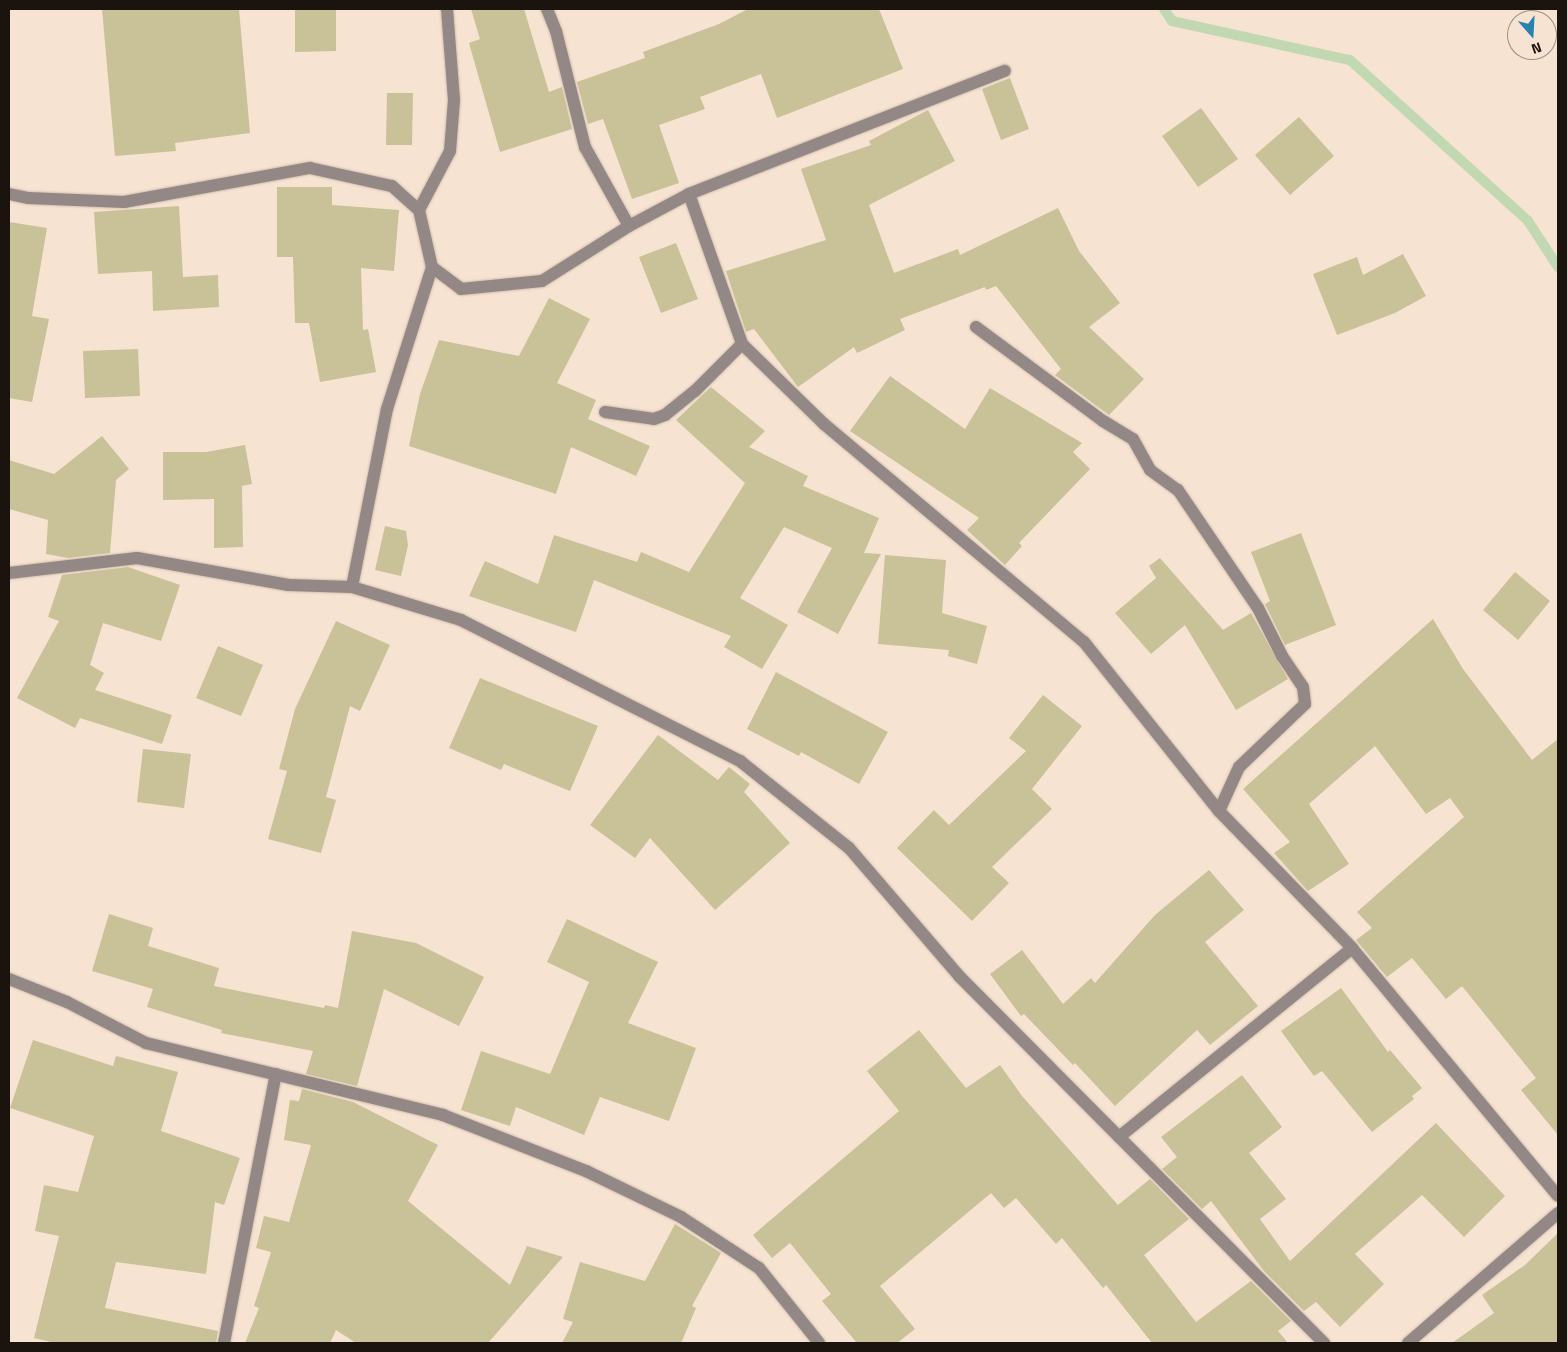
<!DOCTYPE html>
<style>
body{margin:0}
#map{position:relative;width:1567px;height:1352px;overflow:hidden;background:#f7e3d1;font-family:"Titillium Web",sans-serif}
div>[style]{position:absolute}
.stream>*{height:10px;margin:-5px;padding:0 5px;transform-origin:5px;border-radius:5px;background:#c1d8b2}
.building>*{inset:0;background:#c9c197}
.roads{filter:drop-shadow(0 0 1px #cfbeae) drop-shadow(0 0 1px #cfbeae)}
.minor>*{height:12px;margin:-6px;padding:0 6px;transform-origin:6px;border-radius:6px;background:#948886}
span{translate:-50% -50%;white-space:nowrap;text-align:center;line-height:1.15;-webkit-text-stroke:4px #f7e3d1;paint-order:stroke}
.frame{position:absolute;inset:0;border:10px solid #1b140e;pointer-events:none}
.north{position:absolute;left:1507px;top:10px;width:50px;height:50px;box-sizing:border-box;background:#f7e3d1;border:1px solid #9f9083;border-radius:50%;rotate:161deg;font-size:14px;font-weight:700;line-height:20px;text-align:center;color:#1b140e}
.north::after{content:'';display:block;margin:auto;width:18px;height:22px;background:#2682af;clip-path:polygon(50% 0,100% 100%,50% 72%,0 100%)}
</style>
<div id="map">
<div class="stream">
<div style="left:1164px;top:9px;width:14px;rotate:56deg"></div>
<div style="left:1172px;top:21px;width:182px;rotate:12.4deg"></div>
<div style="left:1350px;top:60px;width:240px;rotate:42.1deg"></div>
<div style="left:1528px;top:221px;width:55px;rotate:56.9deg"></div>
</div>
<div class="building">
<div style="clip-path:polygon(102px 9px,239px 9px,250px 133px,175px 143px,176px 151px,115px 156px)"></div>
<div style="clip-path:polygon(295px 9px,336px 9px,336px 51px,295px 52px)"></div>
<div style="clip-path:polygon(471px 9px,524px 9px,549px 92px,562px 87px,572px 129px,500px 152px,469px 43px,480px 39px)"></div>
<div style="clip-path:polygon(748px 9px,879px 9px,903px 69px,777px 118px,761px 74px,700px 97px,705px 109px,659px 125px,679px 183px,632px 199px,603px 119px,588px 124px,577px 82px,645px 58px,643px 52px,719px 24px)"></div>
<div style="clip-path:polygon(1010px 78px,1029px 129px,1001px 140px,982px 89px)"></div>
<div style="clip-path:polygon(387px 93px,413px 93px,412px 145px,386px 145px)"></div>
<div style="clip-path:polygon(1201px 108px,1238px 159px,1198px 187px,1162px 136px)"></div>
<div style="clip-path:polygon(928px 110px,955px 161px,869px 205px,894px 273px,958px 249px,960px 255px,1058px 208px,1079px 251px,1120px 303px,1089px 327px,1144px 379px,1109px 415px,1055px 375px,1061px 369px,996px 286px,986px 290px,985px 287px,900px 319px,905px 330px,857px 353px,854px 347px,798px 387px,754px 329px,746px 332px,726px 271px,826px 240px,801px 169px,871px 145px,869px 141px)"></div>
<div style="clip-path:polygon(1299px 117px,1334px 156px,1290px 195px,1255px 155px)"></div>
<div style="clip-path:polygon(277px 187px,332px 187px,332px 205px,399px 210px,394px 271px,361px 268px,363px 330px,368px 329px,376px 372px,320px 382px,309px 323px,295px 323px,293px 257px,277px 257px)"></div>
<div style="clip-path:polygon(179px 206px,183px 277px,218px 275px,219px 307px,153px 311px,152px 271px,98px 274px,94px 212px)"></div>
<div style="clip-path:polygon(9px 222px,47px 228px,32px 316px,49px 319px,32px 402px,9px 398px)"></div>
<div style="clip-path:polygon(676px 243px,698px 299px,661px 313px,639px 257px)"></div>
<div style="clip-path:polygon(1403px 254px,1426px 296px,1395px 313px,1337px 335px,1313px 274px,1357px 257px,1363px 275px)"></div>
<div style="clip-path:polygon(549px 298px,590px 319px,557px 383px,596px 400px,588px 419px,650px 446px,636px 476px,571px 447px,556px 494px,409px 446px,420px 394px,439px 340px,519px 356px)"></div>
<div style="clip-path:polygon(138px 349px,140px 396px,85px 398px,83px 351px)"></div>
<div style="clip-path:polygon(890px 376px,965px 429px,990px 388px,1082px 443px,1073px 452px,1090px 469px,1019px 543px,1022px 546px,1005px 565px,967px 530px,979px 518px,850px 431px)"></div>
<div style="clip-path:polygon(711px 387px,765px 431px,749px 447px,808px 476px,803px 486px,879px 518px,864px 553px,881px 554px,838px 634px,797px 612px,832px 548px,784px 527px,740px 598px,788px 625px,762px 669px,724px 647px,731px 636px,594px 580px,576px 632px,469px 596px,485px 561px,538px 584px,554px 535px,637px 562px,641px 552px,689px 572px,745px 483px,676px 420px)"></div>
<div style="clip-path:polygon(102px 436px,129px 469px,116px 480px,110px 553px,68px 558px,46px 554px,48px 520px,9px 509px,9px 460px,54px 474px)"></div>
<div style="clip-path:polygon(245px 445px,252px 484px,242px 486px,243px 547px,214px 548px,214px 499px,163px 500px,163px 452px,206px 452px)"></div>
<div style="clip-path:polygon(385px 526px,406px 531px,408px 545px,401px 576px,375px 570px)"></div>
<div style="clip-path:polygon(1301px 533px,1336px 625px,1285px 645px,1265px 604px,1270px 601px,1251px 552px)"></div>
<div style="clip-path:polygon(885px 555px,946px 560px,942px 613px,987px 626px,977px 664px,948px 656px,949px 650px,878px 644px)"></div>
<div style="clip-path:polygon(1160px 558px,1223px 630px,1251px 613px,1288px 679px,1236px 710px,1185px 625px,1151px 654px,1115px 613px,1156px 578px,1149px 566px)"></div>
<div style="clip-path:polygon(128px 567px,180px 585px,161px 641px,103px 623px,90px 665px,104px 673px,95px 690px,172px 715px,162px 744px,80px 718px,75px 728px,17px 698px,59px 621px,48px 617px,62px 575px)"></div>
<div style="clip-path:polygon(1515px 572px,1550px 601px,1518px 640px,1483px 610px)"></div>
<div style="clip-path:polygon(1433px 619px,1463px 669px,1532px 760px,1558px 739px,1558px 1135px,1521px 1090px,1536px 1078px,1462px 986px,1446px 999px,1412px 958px,1387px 977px,1356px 940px,1372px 928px,1357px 912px,1464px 817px,1450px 798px,1426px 814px,1375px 746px,1309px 804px,1349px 864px,1308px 891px,1274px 853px,1290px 842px,1243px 789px)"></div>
<div style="clip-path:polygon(336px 621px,390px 645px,360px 711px,350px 706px,326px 797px,336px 800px,321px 853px,268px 839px,287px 771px,279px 769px,295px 709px)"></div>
<div style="clip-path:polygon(218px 646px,263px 665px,241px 716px,196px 698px)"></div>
<div style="clip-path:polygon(776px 672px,888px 732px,859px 784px,801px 752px,799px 756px,747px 729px)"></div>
<div style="clip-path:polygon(480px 678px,598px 726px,570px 791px,504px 764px,501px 770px,449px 748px)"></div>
<div style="clip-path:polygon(1043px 695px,1082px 726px,1032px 789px,1052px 809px,992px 867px,1009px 883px,972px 921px,897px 848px,934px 810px,949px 825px,1026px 751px,1009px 738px)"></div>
<div style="clip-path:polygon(658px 735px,718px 780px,729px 767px,750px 784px,744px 792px,790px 843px,715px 910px,650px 838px,635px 858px,590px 825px)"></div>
<div style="clip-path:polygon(143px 749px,191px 754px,184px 808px,137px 802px)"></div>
<div style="clip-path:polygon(1209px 870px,1244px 910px,1205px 942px,1258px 1006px,1210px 1045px,1197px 1030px,1115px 1106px,1075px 1063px,1073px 1065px,1024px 1014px,1021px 1016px,990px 974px,1022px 950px,1063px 1004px,1091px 978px,1095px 983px,1155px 915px)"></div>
<div style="clip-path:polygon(109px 914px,153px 928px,148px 946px,219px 968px,214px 986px,324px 1008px,325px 1005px,338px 1008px,352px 931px,416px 943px,484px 977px,459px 1026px,384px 989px,357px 1086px,306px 1074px,313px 1051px,221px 1033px,222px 1030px,147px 1007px,153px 989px,92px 971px)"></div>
<div style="clip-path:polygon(567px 919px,658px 962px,628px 1023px,696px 1048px,669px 1121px,600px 1097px,584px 1135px,516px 1107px,510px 1126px,461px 1110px,481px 1051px,550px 1074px,589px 982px,547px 962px)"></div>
<div style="clip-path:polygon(1341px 988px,1388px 1052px,1390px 1050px,1422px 1088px,1412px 1096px,1414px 1099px,1372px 1132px,1322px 1071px,1314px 1076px,1281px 1031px)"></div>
<div style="clip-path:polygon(919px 1030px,966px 1088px,1000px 1065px,1022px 1096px,1118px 1205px,1150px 1179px,1189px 1219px,1144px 1255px,1196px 1322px,1251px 1281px,1291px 1321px,1278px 1331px,1288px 1343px,1152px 1343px,1106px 1285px,1103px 1288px,1062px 1238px,1056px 1244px,1016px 1198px,1004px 1208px,991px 1193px,880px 1286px,915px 1329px,897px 1343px,857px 1343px,822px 1301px,831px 1294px,790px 1243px,772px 1258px,753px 1235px,899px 1111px,867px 1071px)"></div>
<div style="clip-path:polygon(33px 1040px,113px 1066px,116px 1056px,178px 1072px,161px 1131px,240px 1158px,224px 1205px,215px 1202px,206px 1274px,116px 1262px,105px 1308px,218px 1331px,216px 1343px,55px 1343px,34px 1338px,59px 1236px,35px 1231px,44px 1185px,78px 1192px,94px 1136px,10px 1108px)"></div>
<div style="clip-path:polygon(1242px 1075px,1282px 1127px,1249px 1153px,1286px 1199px,1260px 1219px,1290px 1261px,1436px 1123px,1505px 1196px,1464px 1237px,1422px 1195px,1355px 1254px,1384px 1284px,1340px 1327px,1316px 1302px,1304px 1311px,1264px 1271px,1211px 1201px,1202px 1209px,1162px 1169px,1177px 1157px,1161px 1137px)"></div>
<div style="clip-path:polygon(302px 1089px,353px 1102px,438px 1145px,408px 1201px,510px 1285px,527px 1246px,563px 1257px,488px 1343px,356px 1343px,336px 1330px,330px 1343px,245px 1343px,259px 1308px,254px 1306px,271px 1252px,256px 1248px,264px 1216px,289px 1222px,311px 1145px,284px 1140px,290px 1100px,299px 1101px)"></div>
<div style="clip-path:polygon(675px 1224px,721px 1253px,692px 1306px,696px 1308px,681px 1343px,562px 1343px,573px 1322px,563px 1319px,580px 1262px,645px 1281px)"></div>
<div style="clip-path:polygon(1558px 1233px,1558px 1343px,1452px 1343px,1494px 1313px,1482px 1295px,1525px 1265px)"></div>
</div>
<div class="roads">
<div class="minor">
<div style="left:547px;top:9px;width:24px;rotate:68deg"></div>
<div style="left:556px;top:31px;width:120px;rotate:76deg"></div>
<div style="left:585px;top:147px;width:90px;rotate:60.9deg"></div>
<div style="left:9px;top:194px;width:19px;rotate:12deg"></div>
<div style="left:28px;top:198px;width:96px;rotate:2.4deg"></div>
<div style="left:124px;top:202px;width:189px;rotate:-10.4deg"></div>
<div style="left:310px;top:168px;width:84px;rotate:12.4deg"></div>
<div style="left:392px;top:186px;width:36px;rotate:42deg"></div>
<div style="left:419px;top:210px;width:58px;rotate:77.2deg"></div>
<div style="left:432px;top:267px;width:36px;rotate:37deg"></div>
<div style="left:461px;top:289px;width:81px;rotate:-5.6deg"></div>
<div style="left:542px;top:281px;width:103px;rotate:-32.3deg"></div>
<div style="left:629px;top:226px;width:68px;rotate:-28.1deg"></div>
<div style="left:689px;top:194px;width:339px;rotate:-21.3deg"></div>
<div style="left:689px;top:194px;width:159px;rotate:70.5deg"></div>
<div style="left:742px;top:344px;width:115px;rotate:44.3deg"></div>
<div style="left:824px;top:424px;width:339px;rotate:40deg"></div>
<div style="left:1084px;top:642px;width:216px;rotate:51.4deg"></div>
<div style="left:1219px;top:811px;width:191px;rotate:45.8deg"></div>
<div style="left:1352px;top:948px;width:322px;rotate:50.3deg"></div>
<div style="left:419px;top:210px;width:67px;rotate:-62.3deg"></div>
<div style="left:450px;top:151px;width:51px;rotate:-85.5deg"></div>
<div style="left:454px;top:100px;width:91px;rotate:-94.4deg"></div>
<div style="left:976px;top:327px;width:158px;rotate:36.5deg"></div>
<div style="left:1103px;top:421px;width:35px;rotate:31deg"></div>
<div style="left:1133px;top:439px;width:35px;rotate:61deg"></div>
<div style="left:1150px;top:470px;width:34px;rotate:36deg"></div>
<div style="left:1178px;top:490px;width:143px;rotate:55.9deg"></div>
<div style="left:1258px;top:608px;width:54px;rotate:63.4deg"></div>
<div style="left:1282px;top:656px;width:37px;rotate:56deg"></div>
<div style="left:1303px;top:687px;width:17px;rotate:83deg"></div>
<div style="left:1305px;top:704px;width:91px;rotate:136.3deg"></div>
<div style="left:1239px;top:767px;width:48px;rotate:114.4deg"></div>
<div style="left:605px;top:412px;width:49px;rotate:8.1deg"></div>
<div style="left:654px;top:419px;width:12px;rotate:-20deg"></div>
<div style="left:665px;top:415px;width:38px;rotate:-39deg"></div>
<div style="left:695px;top:391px;width:66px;rotate:-45deg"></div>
<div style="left:9px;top:573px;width:129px;rotate:-6.7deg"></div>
<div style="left:137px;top:558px;width:154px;rotate:10.1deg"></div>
<div style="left:289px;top:585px;width:63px;rotate:1.8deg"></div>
<div style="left:352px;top:587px;width:114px;rotate:16.8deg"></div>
<div style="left:461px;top:620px;width:313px;rotate:26.8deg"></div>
<div style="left:740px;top:761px;width:139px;rotate:38.6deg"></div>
<div style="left:849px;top:848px;width:169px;rotate:49.3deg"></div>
<div style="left:959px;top:976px;width:518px;rotate:45.16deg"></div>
<div style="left:352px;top:587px;width:181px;rotate:-78.9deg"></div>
<div style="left:387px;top:409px;width:149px;rotate:-72.4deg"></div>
<div style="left:9px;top:979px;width:62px;rotate:21.6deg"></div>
<div style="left:67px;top:1002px;width:89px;rotate:27.4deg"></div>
<div style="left:146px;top:1043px;width:306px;rotate:13.6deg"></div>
<div style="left:443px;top:1115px;width:154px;rotate:21.4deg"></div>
<div style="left:586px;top:1171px;width:106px;rotate:25.8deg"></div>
<div style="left:681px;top:1217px;width:93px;rotate:33.2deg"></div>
<div style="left:759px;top:1268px;width:96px;rotate:51.3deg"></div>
<div style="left:1119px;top:1137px;width:300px;rotate:-39deg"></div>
<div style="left:224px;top:1343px;width:274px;rotate:-79.1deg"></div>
<div style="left:1408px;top:1343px;width:198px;rotate:-40.9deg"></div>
</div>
</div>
<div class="frame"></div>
<div class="north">N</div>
</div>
